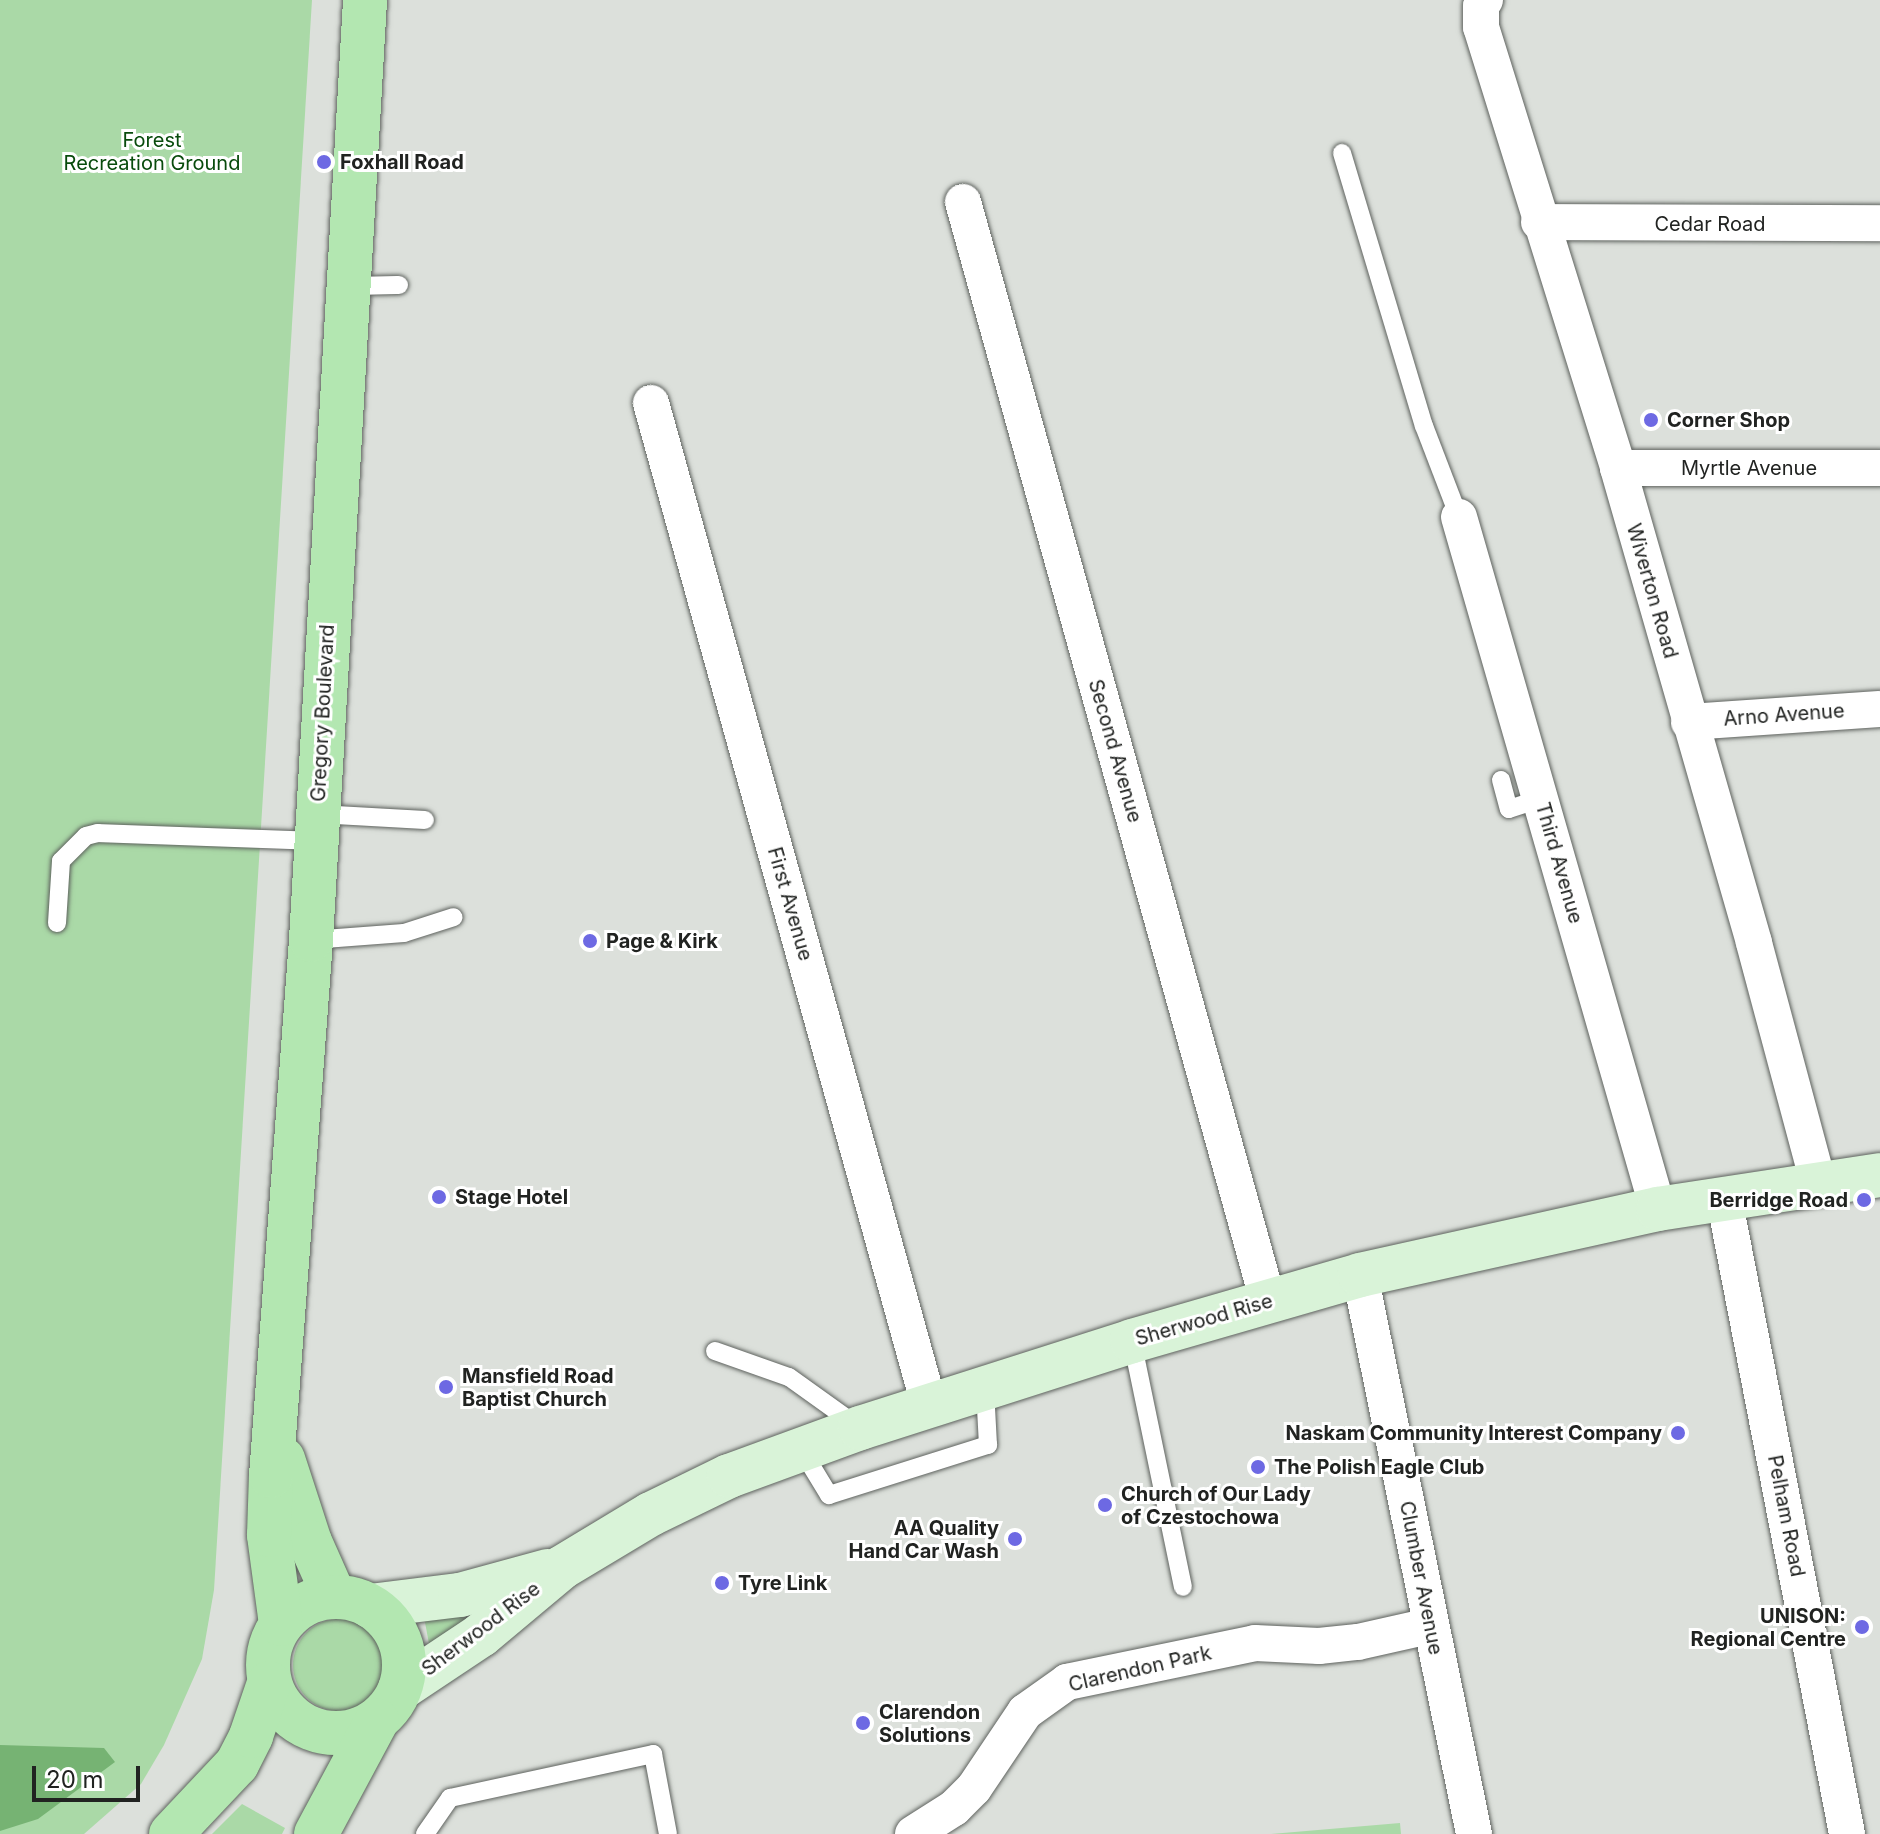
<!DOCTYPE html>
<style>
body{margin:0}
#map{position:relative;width:1880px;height:1834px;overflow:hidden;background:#dce0db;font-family:Inter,sans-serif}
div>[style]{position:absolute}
.green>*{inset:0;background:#aad9a7}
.round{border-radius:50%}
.forest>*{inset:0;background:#76b373}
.roads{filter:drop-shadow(0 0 2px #5e625e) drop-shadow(0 0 2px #5e625e)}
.lane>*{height:18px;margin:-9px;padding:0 9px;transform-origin:9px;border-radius:9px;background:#fff}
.street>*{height:36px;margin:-18px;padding:0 18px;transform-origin:18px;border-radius:18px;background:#fff}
.secondary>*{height:44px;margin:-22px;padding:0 22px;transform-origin:22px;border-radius:22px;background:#d9f3d8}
.primary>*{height:44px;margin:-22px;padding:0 22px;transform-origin:22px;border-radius:22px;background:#b3e7b1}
.primary>.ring{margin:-22px;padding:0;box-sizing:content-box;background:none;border:44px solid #b3e7b1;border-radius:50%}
.dots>*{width:22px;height:22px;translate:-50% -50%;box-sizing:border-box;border:4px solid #fff;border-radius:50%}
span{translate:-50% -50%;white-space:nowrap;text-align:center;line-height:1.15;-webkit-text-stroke:6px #fff;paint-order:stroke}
.park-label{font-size:20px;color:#084b0c}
.poi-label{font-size:20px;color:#212321;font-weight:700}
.left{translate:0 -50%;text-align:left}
.right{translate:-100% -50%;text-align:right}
.street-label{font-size:20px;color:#212321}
.scale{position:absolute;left:32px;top:1766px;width:108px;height:36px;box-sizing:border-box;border:4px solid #212321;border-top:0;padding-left:10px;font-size:24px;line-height:28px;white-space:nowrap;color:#212321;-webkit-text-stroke:6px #fff;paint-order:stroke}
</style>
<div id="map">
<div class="green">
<div style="clip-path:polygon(0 0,312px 0,214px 1590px,202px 1659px,164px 1745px,141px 1784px,84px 1834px,0 1834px)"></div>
<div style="clip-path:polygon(486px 1605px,431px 1654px,423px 1612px)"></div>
<div class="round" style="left:293px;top:1619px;width:92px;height:92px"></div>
<div style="clip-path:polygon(242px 1804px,285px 1828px,282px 1834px,212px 1834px)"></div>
<div style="clip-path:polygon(1400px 1823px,1401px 1834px,1271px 1834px)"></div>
</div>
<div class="forest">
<div style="clip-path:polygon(0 1745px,104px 1748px,115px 1762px,38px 1819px,0 1831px)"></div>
</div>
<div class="roads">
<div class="lane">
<div style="left:1342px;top:153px;width:285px;rotate:73.3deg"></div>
<div style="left:1424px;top:426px;width:97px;rotate:69deg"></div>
<div style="left:351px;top:286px;width:48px;rotate:-1.2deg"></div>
<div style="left:1501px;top:780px;width:30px;rotate:75deg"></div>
<div style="left:1509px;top:809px;width:33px;rotate:-18deg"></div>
<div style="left:318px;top:814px;width:107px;rotate:3.2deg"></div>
<div style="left:57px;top:923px;width:62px;rotate:-86.3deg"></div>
<div style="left:61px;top:861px;width:35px;rotate:-45deg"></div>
<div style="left:86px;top:836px;width:12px;rotate:-14deg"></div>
<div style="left:98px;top:833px;width:218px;rotate:2.1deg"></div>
<div style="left:311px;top:940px;width:93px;rotate:-4.3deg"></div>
<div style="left:404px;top:933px;width:52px;rotate:-17.7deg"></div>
<div style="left:1132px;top:1341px;width:251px;rotate:78.3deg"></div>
<div style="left:715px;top:1351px;width:78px;rotate:19.4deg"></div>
<div style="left:789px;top:1377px;width:82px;rotate:35.6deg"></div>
<div style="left:801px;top:1449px;width:54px;rotate:58.7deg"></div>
<div style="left:829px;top:1495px;width:167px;rotate:-17.5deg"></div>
<div style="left:988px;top:1445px;width:55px;rotate:-93.1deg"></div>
<div style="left:425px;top:1834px;width:44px;rotate:-55.2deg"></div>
<div style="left:450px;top:1798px;width:208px;rotate:-12.2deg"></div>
<div style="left:653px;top:1754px;width:81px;rotate:79.4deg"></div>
</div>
<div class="street">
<div style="left:1485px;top:0;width:7px;rotate:124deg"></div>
<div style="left:1481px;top:6px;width:21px;rotate:90deg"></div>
<div style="left:1481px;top:27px;width:462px;rotate:72.7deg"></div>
<div style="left:1618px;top:468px;width:494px;rotate:74deg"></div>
<div style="left:1754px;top:943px;width:252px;rotate:75deg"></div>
<div style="left:963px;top:202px;width:1141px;rotate:74.49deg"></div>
<div style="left:1539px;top:222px;width:341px;rotate:0.2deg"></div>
<div style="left:651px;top:403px;width:1040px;rotate:74.49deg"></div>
<div style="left:1618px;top:468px;width:262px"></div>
<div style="left:1459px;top:517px;width:720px;rotate:73.96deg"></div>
<div style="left:1689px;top:722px;width:191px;rotate:-3.9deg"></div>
<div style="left:1724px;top:1198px;width:648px;rotate:79.05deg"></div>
<div style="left:1360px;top:1275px;width:571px;rotate:78.47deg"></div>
<div style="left:913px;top:1834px;width:49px;rotate:-32.4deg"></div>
<div style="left:954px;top:1808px;width:28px;rotate:-45deg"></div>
<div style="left:974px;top:1788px;width:92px;rotate:-56.1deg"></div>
<div style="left:1025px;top:1712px;width:52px;rotate:-35.5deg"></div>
<div style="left:1067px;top:1682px;width:192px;rotate:-11.7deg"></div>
<div style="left:1255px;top:1643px;width:64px;rotate:2.7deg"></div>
<div style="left:1319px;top:1646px;width:39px;rotate:-6deg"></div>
<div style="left:1358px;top:1642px;width:73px;rotate:-12.7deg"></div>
</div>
<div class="secondary">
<div style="left:370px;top:1606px;width:91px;rotate:-7deg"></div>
<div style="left:460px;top:1595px;width:91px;rotate:-15.3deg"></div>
<div style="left:400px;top:1689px;width:97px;rotate:-33.7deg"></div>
<div style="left:481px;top:1635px;width:104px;rotate:-39.9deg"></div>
<div style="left:561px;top:1568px;width:105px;rotate:-31deg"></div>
<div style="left:651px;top:1514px;width:87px;rotate:-26deg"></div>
<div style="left:729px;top:1476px;width:140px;rotate:-20.1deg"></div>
<div style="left:860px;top:1428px;width:286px;rotate:-17.7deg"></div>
<div style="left:1132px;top:1341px;width:237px;rotate:-16.1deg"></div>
<div style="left:1360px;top:1275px;width:305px;rotate:-12.5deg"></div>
<div style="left:1658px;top:1209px;width:225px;rotate:-8.7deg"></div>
</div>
<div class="primary">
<div style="left:283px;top:1459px;width:87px;rotate:72deg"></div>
<div style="left:310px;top:1542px;width:59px;rotate:66deg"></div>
<div class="ring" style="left:268px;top:1597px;width:92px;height:92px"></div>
<div style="left:281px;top:1624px;width:90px;rotate:-97.7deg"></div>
<div style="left:269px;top:1535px;width:59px;rotate:-88.1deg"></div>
<div style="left:271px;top:1476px;width:537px;rotate:-85.73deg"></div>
<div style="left:311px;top:940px;width:942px;rotate:-86.71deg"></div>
<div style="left:171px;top:1834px;width:96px;rotate:-46.7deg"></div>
<div style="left:237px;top:1764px;width:31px;rotate:-63deg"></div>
<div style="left:251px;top:1736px;width:56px;rotate:-71.2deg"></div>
<div style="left:316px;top:1834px;width:129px;rotate:-61.8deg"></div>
</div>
</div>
<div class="dots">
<div style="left:324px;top:162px;background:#6d69e3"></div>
<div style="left:1651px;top:420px;background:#6d69e3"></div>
<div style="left:590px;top:941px;background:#6d69e3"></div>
<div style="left:439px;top:1197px;background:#6d69e3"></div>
<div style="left:1864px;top:1200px;background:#6d69e3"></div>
<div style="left:446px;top:1387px;background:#6d69e3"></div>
<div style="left:1678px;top:1433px;background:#6d69e3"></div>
<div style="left:1258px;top:1467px;background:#6d69e3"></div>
<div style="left:1105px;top:1505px;background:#6d69e3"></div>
<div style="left:1015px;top:1539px;background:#6d69e3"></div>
<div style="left:722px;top:1583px;background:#6d69e3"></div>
<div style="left:1862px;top:1627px;background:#6d69e3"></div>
<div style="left:863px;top:1723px;background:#6d69e3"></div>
</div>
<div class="park-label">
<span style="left:152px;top:152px">Forest<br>Recreation Ground</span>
</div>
<div class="poi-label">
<span class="left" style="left:340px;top:162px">Foxhall Road</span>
<span class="left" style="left:1667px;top:420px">Corner Shop</span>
<span class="left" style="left:606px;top:941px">Page &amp; Kirk</span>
<span class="left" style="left:455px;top:1197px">Stage Hotel</span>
<span class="right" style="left:1848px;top:1200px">Berridge Road</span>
<span class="left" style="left:462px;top:1388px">Mansfield Road<br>Baptist Church</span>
<span class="right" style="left:1662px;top:1433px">Naskam Community Interest Company</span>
<span class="left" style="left:1274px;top:1467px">The Polish Eagle Club</span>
<span class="left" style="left:1121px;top:1506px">Church of Our Lady<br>of Czestochowa</span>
<span class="right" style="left:999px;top:1540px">AA Quality<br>Hand Car Wash</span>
<span class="left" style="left:738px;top:1583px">Tyre Link</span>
<span class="right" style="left:1846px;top:1628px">UNISON:<br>Regional Centre</span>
<span class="left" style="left:879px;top:1724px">Clarendon<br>Solutions</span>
</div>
<div class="street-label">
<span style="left:1710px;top:224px">Cedar Road</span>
<span style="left:1749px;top:468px">Myrtle Avenue</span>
<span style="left:1652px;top:591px;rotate:74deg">Wiverton Road</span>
<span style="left:323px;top:713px;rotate:-87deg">Gregory Boulevard</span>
<span style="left:1784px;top:715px;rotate:-4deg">Arno Avenue</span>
<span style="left:1115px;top:751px;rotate:74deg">Second Avenue</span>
<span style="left:1559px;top:863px;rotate:74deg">Third Avenue</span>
<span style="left:790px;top:904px;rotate:74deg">First Avenue</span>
<span style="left:1204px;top:1320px;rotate:-16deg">Sherwood Rise</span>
<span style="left:1786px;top:1516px;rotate:79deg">Pelham Road</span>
<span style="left:1421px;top:1578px;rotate:79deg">Clumber Avenue</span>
<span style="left:481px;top:1629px;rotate:-37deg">Sherwood Rise</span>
<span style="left:1140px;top:1669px;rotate:-13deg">Clarendon Park</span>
</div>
<div class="scale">20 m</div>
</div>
